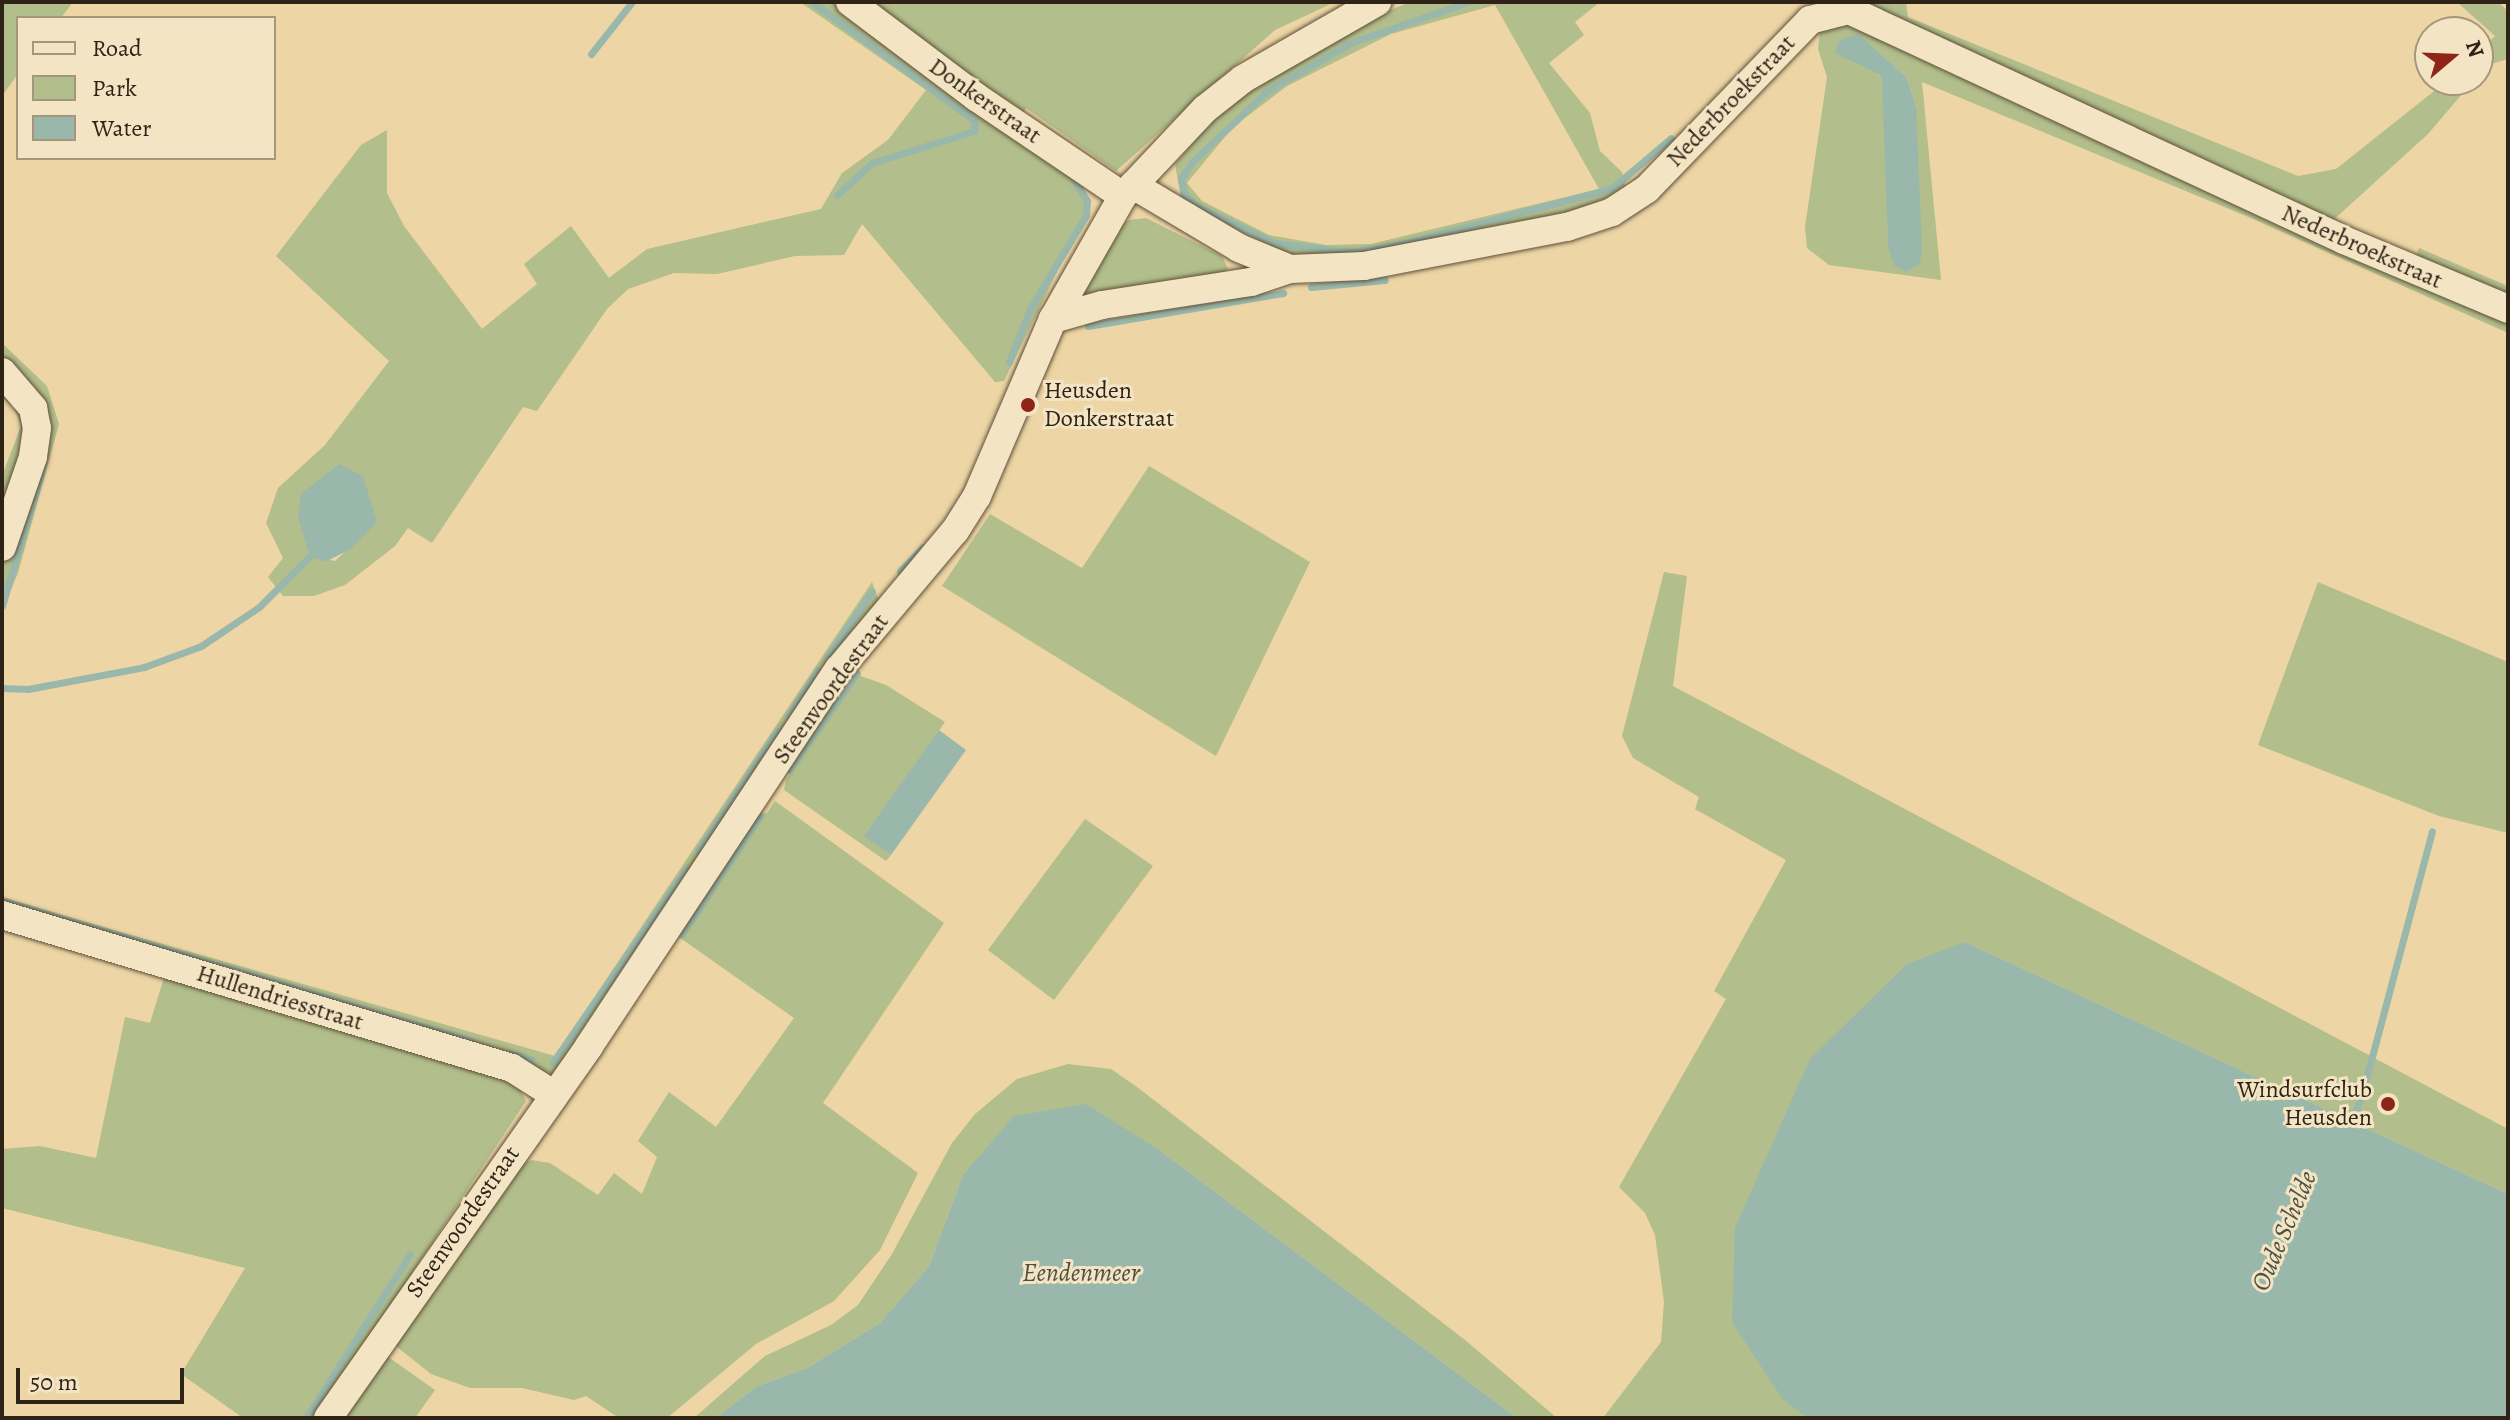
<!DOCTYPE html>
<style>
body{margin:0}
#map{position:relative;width:2510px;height:1420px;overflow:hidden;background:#edd5a5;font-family:Alegreya,serif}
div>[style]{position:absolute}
.green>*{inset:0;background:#b2be8b}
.water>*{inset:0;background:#99b8ab}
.stream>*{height:7px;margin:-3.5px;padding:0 3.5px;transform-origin:3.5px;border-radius:3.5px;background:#99b8ab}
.roads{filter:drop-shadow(0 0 2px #5e503a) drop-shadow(0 0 2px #5e503a)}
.minor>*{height:28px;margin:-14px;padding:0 14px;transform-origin:14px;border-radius:14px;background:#f3e4c4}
.dots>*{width:22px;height:22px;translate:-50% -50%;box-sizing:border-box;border:4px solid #f3e4c4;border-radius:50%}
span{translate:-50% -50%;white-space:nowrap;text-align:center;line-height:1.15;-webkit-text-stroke:6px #f3e4c4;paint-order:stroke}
.street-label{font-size:24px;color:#2e2316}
.poi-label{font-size:24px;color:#2e2316}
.left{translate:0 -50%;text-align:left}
.right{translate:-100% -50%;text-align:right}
.water-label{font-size:26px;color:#4e5043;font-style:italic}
.frame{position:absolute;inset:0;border:4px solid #2e2316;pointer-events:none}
.legend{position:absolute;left:16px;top:16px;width:260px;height:144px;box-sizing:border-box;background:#f3e4c4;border:2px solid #a4977e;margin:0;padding:10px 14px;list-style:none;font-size:24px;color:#2e2316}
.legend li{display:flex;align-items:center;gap:16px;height:40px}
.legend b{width:40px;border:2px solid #a4977e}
.north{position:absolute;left:2414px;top:16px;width:80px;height:80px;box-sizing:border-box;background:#f3e4c4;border:2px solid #a4977e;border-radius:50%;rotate:71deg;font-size:22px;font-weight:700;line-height:32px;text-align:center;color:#2e2316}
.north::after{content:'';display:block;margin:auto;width:28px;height:36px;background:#8f2418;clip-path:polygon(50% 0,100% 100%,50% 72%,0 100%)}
.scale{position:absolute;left:16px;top:1368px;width:168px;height:36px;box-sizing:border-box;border:4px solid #2e2316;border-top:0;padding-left:10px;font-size:24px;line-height:28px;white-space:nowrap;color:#2e2316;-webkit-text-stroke:6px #f3e4c4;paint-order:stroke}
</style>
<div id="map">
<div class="green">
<div style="clip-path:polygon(2px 2px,73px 2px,61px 18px,18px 18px,18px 74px,2px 96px)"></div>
<div style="clip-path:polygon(evenodd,800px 2px,1335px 2px,1275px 30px,1116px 171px,1026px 108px,1012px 133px,1083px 185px,1089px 206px,1004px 381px,995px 382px,862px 224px,844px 255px,795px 256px,717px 274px,674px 273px,628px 289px,607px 309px,537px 411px,523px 407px,432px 543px,408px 528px,395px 546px,345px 585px,314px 596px,283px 596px,268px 577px,283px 558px,266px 523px,278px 488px,325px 445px,389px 361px,276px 256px,361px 145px,387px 130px,387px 193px,404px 226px,482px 329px,537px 284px,524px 264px,571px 226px,609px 278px,647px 249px,821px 209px,842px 173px,888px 140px,926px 90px,800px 2px,377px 522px,335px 561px,310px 556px,377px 522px)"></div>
<div style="clip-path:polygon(evenodd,1410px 2px,1600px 2px,1575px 22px,1584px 35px,1549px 63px,1590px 113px,1600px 151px,1622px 172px,1626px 189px,1585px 208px,1386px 251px,1291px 256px,1189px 207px,1181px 198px,1175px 164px,1212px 120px,1253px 87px,1373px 17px,1410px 2px,1495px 5px,1599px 189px,1371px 244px,1326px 245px,1269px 235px,1202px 201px,1187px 183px,1233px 127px,1287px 86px,1391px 34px,1495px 5px)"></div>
<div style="clip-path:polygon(1849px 2px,1906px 2px,1908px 17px,2298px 176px,2336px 169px,2448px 80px,2474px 80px,2428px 134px,2330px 223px)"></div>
<div style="clip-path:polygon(2457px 2px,2498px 2px,2508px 11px,2508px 59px,2491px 64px,2478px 75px,2478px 52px,2495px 36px)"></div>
<div style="clip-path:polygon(evenodd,1847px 21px,2409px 274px,2419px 248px,2508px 286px,2508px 333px,2251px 218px,1922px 82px,1941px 280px,1829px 265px,1807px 248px,1805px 227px,1827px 77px,1818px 49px,1820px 31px,1847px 21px,1859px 34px,1907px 78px,1916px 107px,1888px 246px,1885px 100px,1882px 81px,1859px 34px)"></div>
<div style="clip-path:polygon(1146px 218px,1222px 256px,1228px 269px,1222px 276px,1076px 296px,1114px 230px,1129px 220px)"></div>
<div style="clip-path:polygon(2px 343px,47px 386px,59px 424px,18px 573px,2px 610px,2px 562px,43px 437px,2px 363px)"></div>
<div style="clip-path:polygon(2px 383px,28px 423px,2px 516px,2px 476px,21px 426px,14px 407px,2px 397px)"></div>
<div style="clip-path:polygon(1149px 466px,1310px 562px,1216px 756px,942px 586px,990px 514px,1082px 568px)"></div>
<div style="clip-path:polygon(1664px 572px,1687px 576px,1673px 686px,2508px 1129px,2508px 1194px,1965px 942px,1784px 1401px,1807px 1418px,1603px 1418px,1661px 1342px,1664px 1302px,1655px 1235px,1645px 1213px,1619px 1187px,1726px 999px,1714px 991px,1786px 860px,1695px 809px,1699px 797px,1633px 758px,1622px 736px)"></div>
<div style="clip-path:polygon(872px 582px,880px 603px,553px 1074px,2px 909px,2px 898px,555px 1056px)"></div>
<div style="clip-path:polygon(2318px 582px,2508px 662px,2508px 833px,2439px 816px,2258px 745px)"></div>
<div style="clip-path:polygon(858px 675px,886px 685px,945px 722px,865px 836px,891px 855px,886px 861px,784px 790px,786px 780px)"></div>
<div style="clip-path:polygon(775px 801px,944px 923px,823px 1103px,918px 1173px,880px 1250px,834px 1301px,756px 1344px,667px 1418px,619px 1418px,586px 1396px,574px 1400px,522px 1388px,470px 1388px,431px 1374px,392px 1343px,516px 1166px,532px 1160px,550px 1163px,598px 1195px,614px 1173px,642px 1194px,657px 1157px,638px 1141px,669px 1092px,716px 1127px,794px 1018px,676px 935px,754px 814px,767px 813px)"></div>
<div style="clip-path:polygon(1085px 819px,1153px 866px,1054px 1000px,988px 950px)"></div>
<div style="clip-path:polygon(165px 974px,517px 1084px,526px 1101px,316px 1418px,243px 1418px,181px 1374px,245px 1268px,2px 1208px,2px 1149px,40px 1146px,96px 1158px,125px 1017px,150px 1023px)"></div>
<div style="clip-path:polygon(1068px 1064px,1111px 1069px,1137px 1087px,1465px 1340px,1557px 1418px,1517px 1418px,1162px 1152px,963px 1175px,929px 1266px,880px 1323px,807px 1368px,757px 1386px,716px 1418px,694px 1418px,765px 1356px,831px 1325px,858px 1305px,892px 1254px,952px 1143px,975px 1114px,1017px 1079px)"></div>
<div style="clip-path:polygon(384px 1354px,435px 1390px,415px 1418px,341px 1418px)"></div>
</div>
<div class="water">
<div style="clip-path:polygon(1859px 34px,1907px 78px,1916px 107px,1922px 247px,1920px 263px,1906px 272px,1894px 265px,1888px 246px,1882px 81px,1879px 74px,1835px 53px,1840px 40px)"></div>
<div style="clip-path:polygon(339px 464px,363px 476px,377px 522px,351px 549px,325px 562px,310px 556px,298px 517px,301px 494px)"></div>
<div style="clip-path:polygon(939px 730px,966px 750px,891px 855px,864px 836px)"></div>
<div style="clip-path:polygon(1965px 942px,2508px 1194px,2508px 1418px,1807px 1418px,1784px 1401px,1732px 1322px,1735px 1228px,1810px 1059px,1907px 964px)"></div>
<div style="clip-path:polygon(1086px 1104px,1162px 1152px,1517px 1418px,716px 1418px,757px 1386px,807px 1368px,880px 1323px,929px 1266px,963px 1175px,1014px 1116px)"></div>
</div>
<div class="stream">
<div style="left:812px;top:2px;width:200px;rotate:36.1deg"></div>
<div style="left:974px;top:120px;width:11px;rotate:90deg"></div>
<div style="left:974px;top:131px;width:107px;rotate:162.6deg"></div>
<div style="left:872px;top:163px;width:47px;rotate:137.6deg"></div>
<div style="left:1468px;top:2px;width:122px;rotate:160.8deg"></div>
<div style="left:1353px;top:42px;width:99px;rotate:150.3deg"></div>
<div style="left:1267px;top:91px;width:105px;rotate:136.5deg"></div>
<div style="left:1191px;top:163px;width:19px;rotate:122deg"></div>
<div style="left:1181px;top:179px;width:14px;rotate:78deg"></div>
<div style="left:1184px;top:193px;width:16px;rotate:47deg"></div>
<div style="left:1195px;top:205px;width:89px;rotate:25.4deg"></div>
<div style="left:1275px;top:243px;width:76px;rotate:6.8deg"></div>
<div style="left:1350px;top:252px;width:48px;rotate:-8.5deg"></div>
<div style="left:1397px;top:245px;width:222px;rotate:-14.8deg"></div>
<div style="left:1612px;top:188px;width:77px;rotate:-40.3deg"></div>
<div style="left:591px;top:54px;width:66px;rotate:-51.7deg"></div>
<div style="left:1311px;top:287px;width:74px;rotate:-5.4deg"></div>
<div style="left:1088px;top:326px;width:198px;rotate:-9.6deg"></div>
<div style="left:1009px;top:362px;width:57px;rotate:-68.4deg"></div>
<div style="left:1030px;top:309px;width:109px;rotate:-59.2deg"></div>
<div style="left:1086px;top:215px;width:14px;rotate:-86deg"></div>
<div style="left:1087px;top:201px;width:24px;rotate:-123deg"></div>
<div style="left:900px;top:571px;width:33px;rotate:-46deg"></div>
<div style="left:2px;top:606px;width:138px;rotate:-73.5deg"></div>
<div style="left:828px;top:656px;width:78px;rotate:-55.9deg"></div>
<div style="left:2px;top:688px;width:26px;rotate:2deg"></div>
<div style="left:28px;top:689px;width:118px;rotate:-10.7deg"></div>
<div style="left:144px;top:667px;width:61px;rotate:-20.2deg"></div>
<div style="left:201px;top:646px;width:70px;rotate:-33.9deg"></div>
<div style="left:259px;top:607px;width:72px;rotate:-45deg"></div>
<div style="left:788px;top:716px;width:55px;rotate:-56.9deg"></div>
<div style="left:789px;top:770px;width:118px;rotate:-55deg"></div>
<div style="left:698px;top:851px;width:144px;rotate:-56.6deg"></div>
<div style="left:2px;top:900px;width:491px;rotate:16.7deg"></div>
<div style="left:682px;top:934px;width:141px;rotate:-56.5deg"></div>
<div style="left:510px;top:1053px;width:22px;rotate:16deg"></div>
<div style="left:553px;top:1062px;width:236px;rotate:-55.4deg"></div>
<div style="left:2348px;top:1129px;width:34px;rotate:-67deg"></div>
<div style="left:2361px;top:1098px;width:276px;rotate:-75.1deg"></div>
<div style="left:306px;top:1418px;width:194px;rotate:-57.6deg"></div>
</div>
<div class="roads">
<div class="minor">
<div style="left:850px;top:2px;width:158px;rotate:37deg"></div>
<div style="left:976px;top:97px;width:177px;rotate:34deg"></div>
<div style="left:1133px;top:185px;width:123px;rotate:30.7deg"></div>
<div style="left:1239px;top:248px;width:55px;rotate:22.4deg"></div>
<div style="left:1053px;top:319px;width:51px;rotate:-15.9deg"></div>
<div style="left:1102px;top:305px;width:151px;rotate:-8.8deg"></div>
<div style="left:1251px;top:282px;width:41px;rotate:-18.4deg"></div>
<div style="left:1290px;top:269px;width:74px;rotate:-2.3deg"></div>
<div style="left:1364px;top:266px;width:207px;rotate:-10.9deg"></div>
<div style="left:1567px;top:227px;width:47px;rotate:-18.4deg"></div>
<div style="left:1612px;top:212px;width:42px;rotate:-33.3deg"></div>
<div style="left:1647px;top:189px;width:235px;rotate:-46deg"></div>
<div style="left:1810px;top:20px;width:40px;rotate:-14.4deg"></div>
<div style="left:1849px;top:10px;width:546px;rotate:24.92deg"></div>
<div style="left:2344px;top:240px;width:178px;rotate:22.8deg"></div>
<div style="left:2px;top:372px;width:48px;rotate:49.3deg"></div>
<div style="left:33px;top:408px;width:20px;rotate:79deg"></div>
<div style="left:37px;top:428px;width:29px;rotate:98deg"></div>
<div style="left:33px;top:457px;width:95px;rotate:109deg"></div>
<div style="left:2px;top:915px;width:532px;rotate:16.7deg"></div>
<div style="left:512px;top:1068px;width:49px;rotate:32.4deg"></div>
<div style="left:328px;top:1418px;width:454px;rotate:-54.9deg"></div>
<div style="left:589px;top:1046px;width:452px;rotate:-56.5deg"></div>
<div style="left:839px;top:669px;width:180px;rotate:-50deg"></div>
<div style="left:955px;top:531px;width:41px;rotate:-57.8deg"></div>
<div style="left:977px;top:496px;width:193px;rotate:-66.8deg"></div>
<div style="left:1053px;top:319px;width:142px;rotate:-60.4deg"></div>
<div style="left:1123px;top:196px;width:120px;rotate:-46.7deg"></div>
<div style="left:1205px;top:109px;width:48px;rotate:-38.3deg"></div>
<div style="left:1243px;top:79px;width:155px;rotate:-29.9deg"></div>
</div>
</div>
<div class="dots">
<div style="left:1028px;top:405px;background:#8f2418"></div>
<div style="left:2388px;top:1104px;background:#8f2418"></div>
</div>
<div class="street-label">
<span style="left:985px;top:101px;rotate:35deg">Donkerstraat</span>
<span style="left:1731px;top:101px;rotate:-46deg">Nederbroekstraat</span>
<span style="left:2362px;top:247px;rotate:24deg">Nederbroekstraat</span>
<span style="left:831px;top:689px;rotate:-54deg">Steenvoordestraat</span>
<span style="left:280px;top:998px;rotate:17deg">Hullendriesstraat</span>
<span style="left:463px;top:1222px;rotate:-55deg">Steenvoordestraat</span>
</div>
<div class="poi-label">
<span class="left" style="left:1044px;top:405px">Heusden<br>Donkerstraat</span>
<span class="right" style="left:2372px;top:1104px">Windsurfclub<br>Heusden</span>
</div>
<div class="water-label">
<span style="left:2284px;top:1231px;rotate:-67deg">Oude Schelde</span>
<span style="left:1081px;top:1273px">Eendenmeer</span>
</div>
<div class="frame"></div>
<ul class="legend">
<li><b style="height:10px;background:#f3e4c4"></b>Road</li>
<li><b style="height:22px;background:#b2be8b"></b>Park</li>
<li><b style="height:22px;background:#99b8ab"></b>Water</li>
</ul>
<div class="north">N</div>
<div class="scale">50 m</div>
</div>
